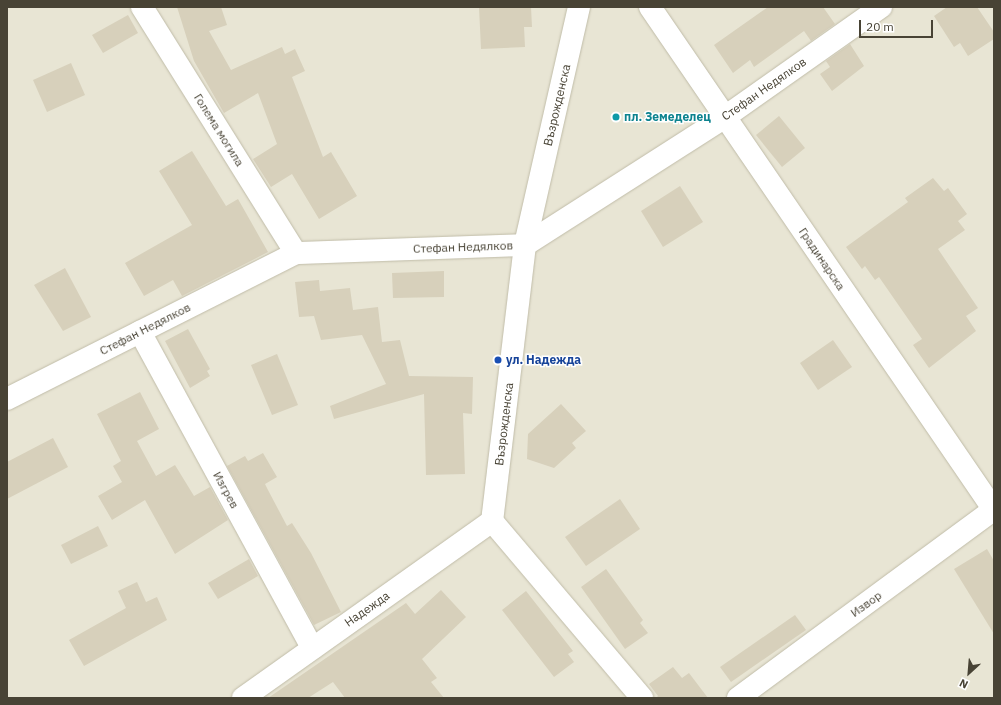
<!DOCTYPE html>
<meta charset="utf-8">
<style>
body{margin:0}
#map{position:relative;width:1001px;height:705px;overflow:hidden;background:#f4f2e6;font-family:"IBM Plex Sans",sans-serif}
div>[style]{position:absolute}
.residential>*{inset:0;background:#e8e5d4}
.building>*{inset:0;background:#d7d0bb}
.roads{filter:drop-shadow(0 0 1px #c0bca8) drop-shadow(0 0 1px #c0bca8)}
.street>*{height:22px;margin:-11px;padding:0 11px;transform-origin:11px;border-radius:11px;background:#fff}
.dots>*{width:11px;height:11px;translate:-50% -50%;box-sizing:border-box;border:2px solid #fff;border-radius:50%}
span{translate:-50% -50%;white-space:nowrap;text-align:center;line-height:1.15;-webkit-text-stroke:3px #fff;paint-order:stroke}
.street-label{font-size:12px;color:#484335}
.culture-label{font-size:12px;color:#0d838f;font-weight:700}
.left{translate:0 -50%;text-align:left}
.transit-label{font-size:12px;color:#164399;font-weight:700}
.frame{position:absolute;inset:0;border:8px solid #484335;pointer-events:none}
.north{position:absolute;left:949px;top:653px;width:40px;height:40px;-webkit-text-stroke:3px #fff;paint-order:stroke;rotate:206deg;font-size:11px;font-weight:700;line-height:16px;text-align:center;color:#484335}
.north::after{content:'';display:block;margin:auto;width:14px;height:18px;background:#484335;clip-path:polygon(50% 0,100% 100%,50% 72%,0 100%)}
.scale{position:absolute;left:859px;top:20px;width:74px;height:18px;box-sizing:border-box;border:2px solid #484335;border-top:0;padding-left:5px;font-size:12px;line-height:14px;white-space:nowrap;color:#484335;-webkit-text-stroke:3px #fff;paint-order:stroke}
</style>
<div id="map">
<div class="residential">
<div style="clip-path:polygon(7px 7px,994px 7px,994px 698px,7px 698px)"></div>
</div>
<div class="building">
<div style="clip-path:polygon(177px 7px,221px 7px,227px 25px,209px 31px,231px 70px,282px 47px,285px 54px,295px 49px,305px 71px,292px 77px,323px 157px,331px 152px,357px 196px,319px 219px,292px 174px,271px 187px,253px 159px,277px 144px,258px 93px,224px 113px,194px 61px)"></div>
<div style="clip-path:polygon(479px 7px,531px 7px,532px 27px,524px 27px,525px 47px,481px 49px)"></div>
<div style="clip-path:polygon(768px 7px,823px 7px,835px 24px,811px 41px,804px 31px,754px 67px,750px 60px,733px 73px,714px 45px)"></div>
<div style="clip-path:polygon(947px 7px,977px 7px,994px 32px,994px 39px,968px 56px,960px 43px,954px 47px,934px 16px)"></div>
<div style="clip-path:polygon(128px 15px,138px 33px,103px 53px,92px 35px)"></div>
<div style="clip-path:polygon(850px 44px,864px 66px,832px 91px,820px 74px,830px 67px,826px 61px)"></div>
<div style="clip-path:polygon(71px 63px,85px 95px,47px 112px,33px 80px)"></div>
<div style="clip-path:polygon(779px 116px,805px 148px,782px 167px,756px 135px)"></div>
<div style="clip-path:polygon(192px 151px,226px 206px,238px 199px,268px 252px,182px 296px,173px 280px,144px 296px,125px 263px,192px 225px,159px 171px)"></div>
<div style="clip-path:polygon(933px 178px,944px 191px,948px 188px,967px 214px,958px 221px,965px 230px,938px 249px,978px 308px,966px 316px,976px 331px,929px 368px,913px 345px,922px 339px,879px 277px,875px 280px,865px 266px,862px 269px,846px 247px,908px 202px,905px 198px)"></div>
<div style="clip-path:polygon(680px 186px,703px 222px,663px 247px,641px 211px)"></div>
<div style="clip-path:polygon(65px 268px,91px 317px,63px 331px,34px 285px)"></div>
<div style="clip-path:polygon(444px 271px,444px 297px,393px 298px,392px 273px)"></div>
<div style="clip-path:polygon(319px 280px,320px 291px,350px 288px,353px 310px,378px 307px,382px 342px,400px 340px,409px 376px,473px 377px,472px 414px,463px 413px,465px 474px,426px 475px,424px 394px,334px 419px,330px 406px,386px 384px,362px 335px,321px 340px,314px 316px,299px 317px,295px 282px)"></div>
<div style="clip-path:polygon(188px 329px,210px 369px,207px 371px,210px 376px,190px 388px,165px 341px)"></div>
<div style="clip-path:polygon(833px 340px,852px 367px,818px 390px,800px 363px)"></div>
<div style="clip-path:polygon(277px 354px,298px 405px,272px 415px,251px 365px)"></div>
<div style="clip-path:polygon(140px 392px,159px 429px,137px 441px,156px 476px,175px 465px,194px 496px,210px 487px,228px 520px,175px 554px,145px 500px,112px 520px,98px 496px,122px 482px,113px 466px,121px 461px,97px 414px)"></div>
<div style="clip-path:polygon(561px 404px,586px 431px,572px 443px,576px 448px,554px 468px,527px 459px,528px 434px)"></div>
<div style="clip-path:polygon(53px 438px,68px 467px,7px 499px,7px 462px)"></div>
<div style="clip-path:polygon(263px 453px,277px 477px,265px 484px,268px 490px,287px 526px,292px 523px,311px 553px,341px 612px,314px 625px,227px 466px,245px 456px,248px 461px)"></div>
<div style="clip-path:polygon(620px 499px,640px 529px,586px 566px,565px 537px)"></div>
<div style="clip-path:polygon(98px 526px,108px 546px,71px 564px,61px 545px)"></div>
<div style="clip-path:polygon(987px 549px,994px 561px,994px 634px,954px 569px)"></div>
<div style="clip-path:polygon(249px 559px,258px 576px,218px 599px,208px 583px)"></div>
<div style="clip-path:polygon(606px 569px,643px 620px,640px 623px,648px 633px,625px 649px,581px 587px)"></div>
<div style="clip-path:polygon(137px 582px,146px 602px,157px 597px,167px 620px,84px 666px,69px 640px,126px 608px,118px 591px)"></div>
<div style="clip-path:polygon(441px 590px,466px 617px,422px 659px,437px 678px,431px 682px,444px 698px,345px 698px,333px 682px,308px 698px,268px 698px,406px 603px,415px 614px)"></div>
<div style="clip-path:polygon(526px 591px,573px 651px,568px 654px,574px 662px,554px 677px,502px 610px)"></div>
<div style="clip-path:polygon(795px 615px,806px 630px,731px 682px,720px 667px)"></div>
<div style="clip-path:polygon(673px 667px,682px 678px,689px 673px,708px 698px,656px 698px,658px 696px,649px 684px)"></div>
</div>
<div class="roads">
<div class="street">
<div style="left:142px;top:7px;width:290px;rotate:58deg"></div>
<div style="left:579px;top:7px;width:244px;rotate:102.8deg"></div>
<div style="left:525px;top:245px;width:278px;rotate:96.8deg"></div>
<div style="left:492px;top:521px;width:232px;rotate:49.7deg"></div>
<div style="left:650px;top:7px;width:609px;rotate:55.63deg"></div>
<div style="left:140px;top:332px;width:360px;rotate:61.4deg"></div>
<div style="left:7px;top:399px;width:324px;rotate:-26.8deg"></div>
<div style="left:296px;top:253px;width:229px;rotate:-2deg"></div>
<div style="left:525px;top:245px;width:237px;rotate:-32.6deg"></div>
<div style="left:725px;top:117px;width:191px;rotate:-35.2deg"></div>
<div style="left:243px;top:698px;width:305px;rotate:-35.4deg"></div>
<div style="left:738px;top:698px;width:318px;rotate:-36.4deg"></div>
</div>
</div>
<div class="dots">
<div style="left:616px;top:117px;background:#0f9aa8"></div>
<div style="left:498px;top:360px;background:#1a4fb4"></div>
</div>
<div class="street-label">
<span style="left:764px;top:89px;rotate:-35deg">Стефан Недялков</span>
<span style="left:557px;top:105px;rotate:-77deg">Възрожденска</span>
<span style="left:219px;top:130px;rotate:58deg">Голема могила</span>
<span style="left:463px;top:247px;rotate:-2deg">Стефан Недялков</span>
<span style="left:822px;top:259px;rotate:56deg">Градинарска</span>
<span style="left:145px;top:329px;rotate:-27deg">Стефан Недялков</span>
<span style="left:504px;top:424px;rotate:-83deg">Възрожденска</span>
<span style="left:226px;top:490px;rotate:61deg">Изгрев</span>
<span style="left:866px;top:604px;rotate:-36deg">Извор</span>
<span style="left:367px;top:609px;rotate:-35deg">Надежда</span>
</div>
<div class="culture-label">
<span class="left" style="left:624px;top:117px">пл. Земеделец</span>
</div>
<div class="transit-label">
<span class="left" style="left:506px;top:360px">ул. Надежда</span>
</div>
<div class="frame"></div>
<div class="north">N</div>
<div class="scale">20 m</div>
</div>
